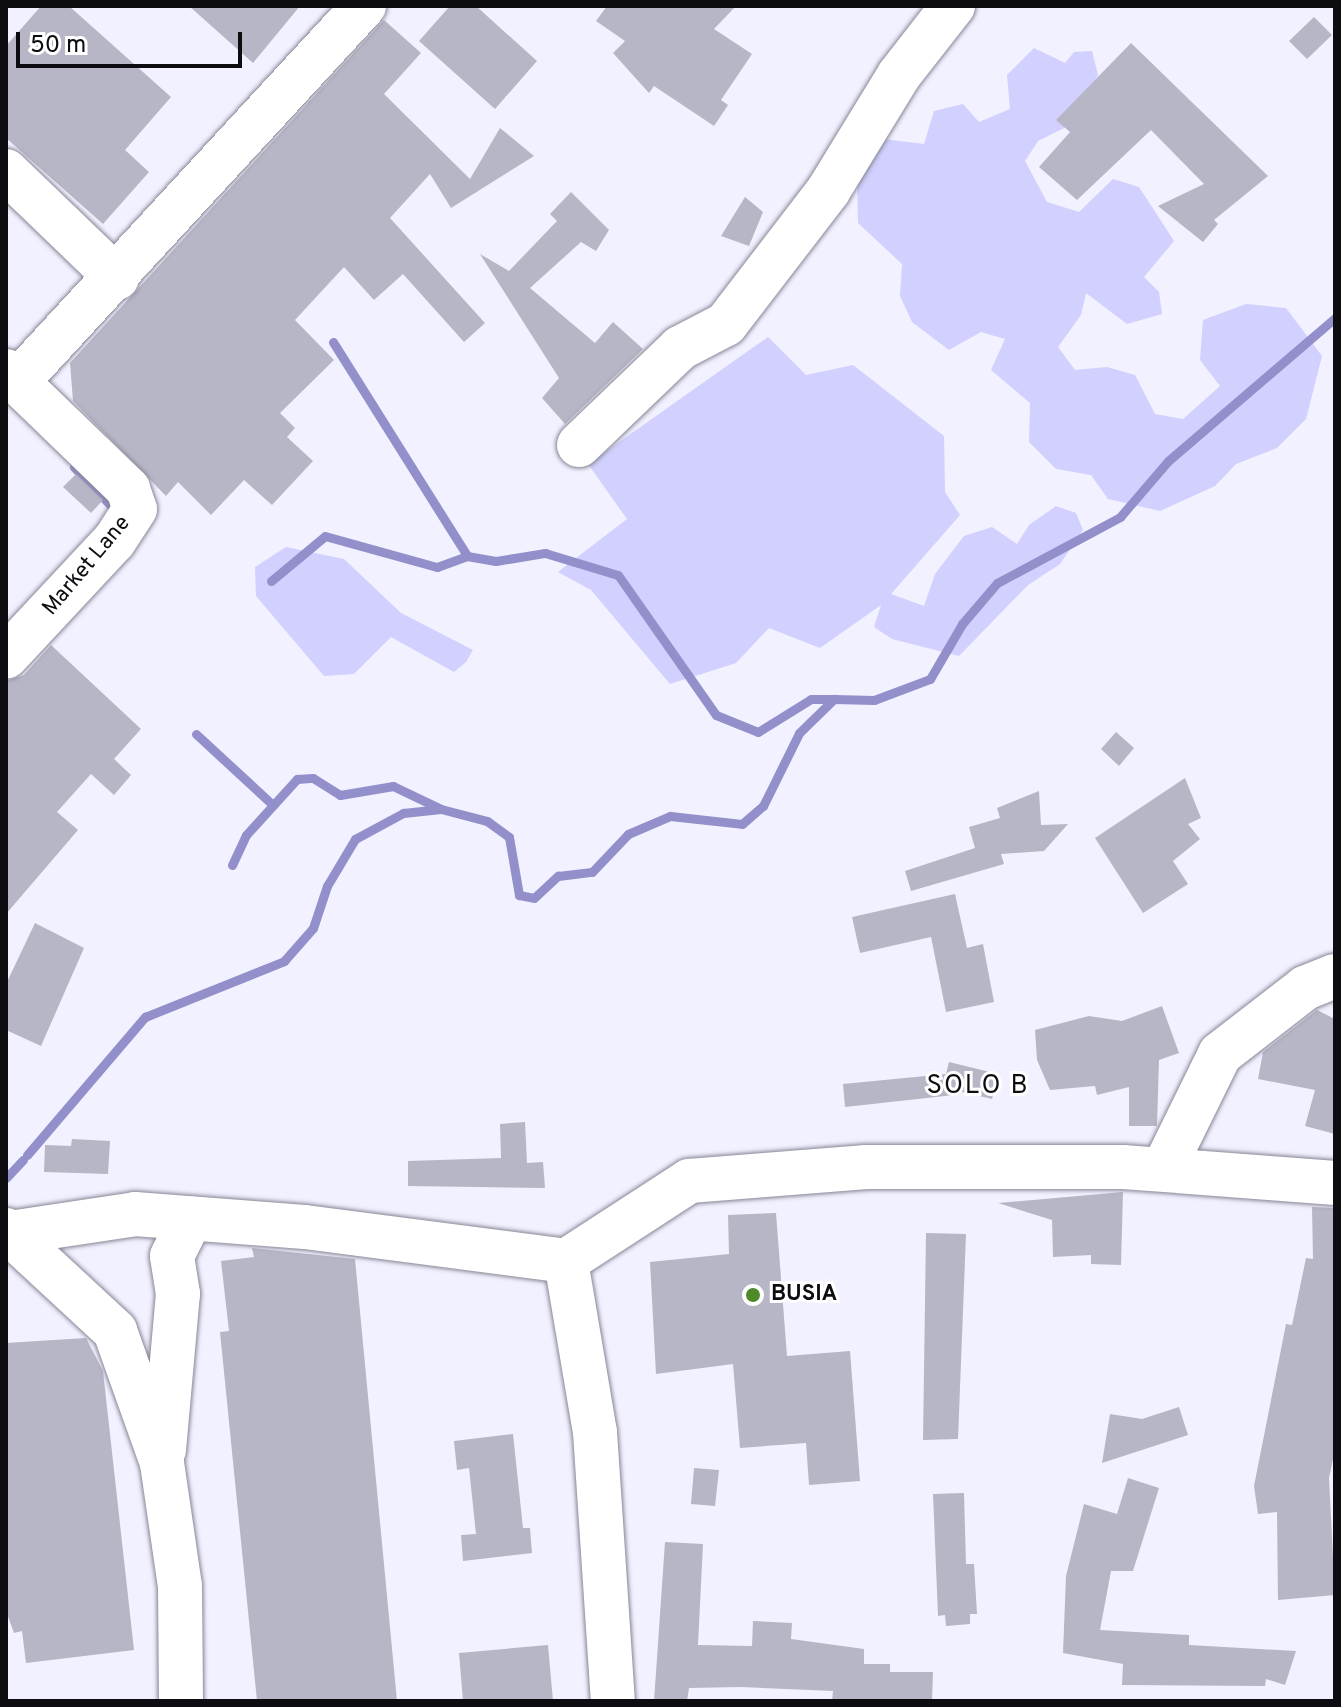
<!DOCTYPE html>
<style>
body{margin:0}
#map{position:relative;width:1341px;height:1707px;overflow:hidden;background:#f1f1ff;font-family:Overpass,sans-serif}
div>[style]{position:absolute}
.green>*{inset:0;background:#d1d0fe}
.stream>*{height:9px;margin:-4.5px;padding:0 4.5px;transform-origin:4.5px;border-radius:4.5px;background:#928fcb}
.building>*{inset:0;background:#b6b6c6}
.roads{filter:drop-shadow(0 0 2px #868696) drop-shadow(0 0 2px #868696)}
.minor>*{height:44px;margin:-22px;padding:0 22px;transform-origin:22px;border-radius:22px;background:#fff}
.dots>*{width:22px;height:22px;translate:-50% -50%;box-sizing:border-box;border:4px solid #fff;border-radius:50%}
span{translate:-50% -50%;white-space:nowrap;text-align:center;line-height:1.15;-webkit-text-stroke:6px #fff;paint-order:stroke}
.street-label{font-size:22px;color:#0c0c11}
.poi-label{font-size:22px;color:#0c0c11;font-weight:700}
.left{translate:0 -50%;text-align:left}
.quarter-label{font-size:26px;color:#0c0c11;letter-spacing:2px}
.frame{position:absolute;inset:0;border:8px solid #0c0c11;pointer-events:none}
.scale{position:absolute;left:16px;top:32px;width:226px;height:36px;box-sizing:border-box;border:4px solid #0c0c11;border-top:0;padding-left:10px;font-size:24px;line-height:28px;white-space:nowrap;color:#0c0c11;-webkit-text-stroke:6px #fff;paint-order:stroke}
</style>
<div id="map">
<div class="green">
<div style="clip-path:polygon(1034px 48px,1065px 63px,1074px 52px,1092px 51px,1098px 75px,1074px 123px,1038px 141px,1025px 161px,1047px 202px,1079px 212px,1113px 179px,1139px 187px,1174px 241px,1144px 277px,1159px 292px,1162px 314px,1127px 324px,1086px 293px,1081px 315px,1058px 347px,1075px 370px,1107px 367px,1135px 375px,1155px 414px,1183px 419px,1220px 386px,1200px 360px,1203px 320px,1246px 304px,1286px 308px,1322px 356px,1306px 419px,1277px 448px,1236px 464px,1215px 486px,1160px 511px,1108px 499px,1091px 475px,1056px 469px,1029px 442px,1030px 403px,991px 370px,1005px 339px,981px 332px,949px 350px,912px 322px,900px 296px,902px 264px,858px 223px,857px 175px,883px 139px,924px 144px,934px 111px,963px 104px,979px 122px,1010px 109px,1007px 75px)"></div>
<div style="clip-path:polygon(768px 337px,806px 375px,853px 365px,944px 436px,945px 492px,960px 515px,891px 594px,924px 606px,935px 574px,964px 536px,992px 527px,1017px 544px,1029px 525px,1056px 506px,1076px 513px,1083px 530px,1060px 564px,1028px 585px,959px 656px,892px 639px,874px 627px,881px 605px,820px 648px,769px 628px,736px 663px,670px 684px,591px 590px,558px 572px,627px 519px,588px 464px)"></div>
<div style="clip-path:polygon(286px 547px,344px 559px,401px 613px,473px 650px,466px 662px,454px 672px,391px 637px,354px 674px,324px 676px,256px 596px,255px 567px)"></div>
</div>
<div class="stream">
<div style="left:333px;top:342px;width:252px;rotate:57.9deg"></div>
<div style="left:74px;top:467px;width:61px;rotate:46.3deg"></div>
<div style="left:271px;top:581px;width:70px;rotate:-39.8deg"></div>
<div style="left:325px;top:536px;width:116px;rotate:15.5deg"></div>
<div style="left:437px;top:567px;width:32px;rotate:-20deg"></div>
<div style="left:467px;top:556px;width:29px;rotate:10deg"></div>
<div style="left:496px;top:561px;width:50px;rotate:-9.3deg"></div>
<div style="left:545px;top:553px;width:76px;rotate:16.8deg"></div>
<div style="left:618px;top:575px;width:171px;rotate:55deg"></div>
<div style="left:716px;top:715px;width:45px;rotate:22deg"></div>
<div style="left:758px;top:732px;width:62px;rotate:-31.9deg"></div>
<div style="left:811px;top:699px;width:23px"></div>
<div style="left:196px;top:734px;width:105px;rotate:42.7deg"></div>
<div style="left:232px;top:865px;width:33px;rotate:-65deg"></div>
<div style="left:246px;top:835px;width:76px;rotate:-47.7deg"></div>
<div style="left:297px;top:779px;width:16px;rotate:-4deg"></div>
<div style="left:313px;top:778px;width:32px;rotate:32deg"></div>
<div style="left:340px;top:795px;width:54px;rotate:-9.6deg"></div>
<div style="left:393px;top:786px;width:53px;rotate:25.6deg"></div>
<div style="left:27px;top:1155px;width:182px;rotate:-49.5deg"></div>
<div style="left:145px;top:1017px;width:150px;rotate:-21.9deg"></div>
<div style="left:284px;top:961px;width:44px;rotate:-48.7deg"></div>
<div style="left:313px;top:928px;width:44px;rotate:-71.6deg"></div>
<div style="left:327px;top:886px;width:55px;rotate:-59.2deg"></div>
<div style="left:355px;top:839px;width:55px;rotate:-28.4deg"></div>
<div style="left:403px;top:813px;width:38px;rotate:-6deg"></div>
<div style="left:441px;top:809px;width:48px;rotate:14.6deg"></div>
<div style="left:487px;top:821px;width:27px;rotate:36deg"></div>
<div style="left:509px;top:837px;width:59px;rotate:80.2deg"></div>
<div style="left:519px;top:895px;width:15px;rotate:11deg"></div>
<div style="left:534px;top:898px;width:33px;rotate:-43deg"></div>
<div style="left:558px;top:876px;width:34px;rotate:-7deg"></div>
<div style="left:592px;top:872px;width:52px;rotate:-46.5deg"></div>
<div style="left:628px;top:834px;width:46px;rotate:-23.2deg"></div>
<div style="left:670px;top:816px;width:72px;rotate:6.3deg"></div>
<div style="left:742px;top:824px;width:28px;rotate:-41deg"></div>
<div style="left:763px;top:806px;width:81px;rotate:-63.7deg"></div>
<div style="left:799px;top:733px;width:49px;rotate:-44.2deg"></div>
<div style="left:834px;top:699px;width:40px;rotate:1.4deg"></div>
<div style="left:874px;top:700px;width:60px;rotate:-20.6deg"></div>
<div style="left:930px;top:679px;width:64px;rotate:-59.8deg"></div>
<div style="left:962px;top:624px;width:54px;rotate:-49.5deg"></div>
<div style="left:997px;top:583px;width:140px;rotate:-28.2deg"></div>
<div style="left:1120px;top:517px;width:74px;rotate:-49.4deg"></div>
<div style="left:1168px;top:461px;width:220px;rotate:-40.6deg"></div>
<div style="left:6px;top:1178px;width:25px;rotate:-47deg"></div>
</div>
<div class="building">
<div style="clip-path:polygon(41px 6px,69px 6px,171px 97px,125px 150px,149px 172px,103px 224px,6px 138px,6px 46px)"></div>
<div style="clip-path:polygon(189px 6px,300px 6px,253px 63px)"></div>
<div style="clip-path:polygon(450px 6px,476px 6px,537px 61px,495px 109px,419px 41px)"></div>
<div style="clip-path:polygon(607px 6px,736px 6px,714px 29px,752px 54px,721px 100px,728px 105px,714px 126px,654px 86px,649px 93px,613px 53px,625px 41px,596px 21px)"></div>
<div style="clip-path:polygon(1314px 17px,1332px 35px,1307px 59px,1289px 41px)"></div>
<div style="clip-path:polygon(384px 20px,421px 53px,384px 94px,470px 179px,500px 128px,534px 156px,451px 208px,430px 174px,390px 218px,485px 323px,464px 342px,403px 274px,374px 300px,344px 267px,295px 320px,334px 360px,280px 413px,295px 428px,287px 437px,313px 461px,272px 505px,244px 480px,211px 515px,178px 482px,166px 496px,73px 401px,70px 363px)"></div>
<div style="clip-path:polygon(1131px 43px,1268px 176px,1214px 220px,1218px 224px,1203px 242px,1158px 206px,1204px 184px,1151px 130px,1077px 200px,1039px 167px,1070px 132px,1056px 120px)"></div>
<div style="clip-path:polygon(571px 192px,609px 230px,596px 251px,581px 242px,530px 288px,595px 343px,613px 322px,643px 349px,565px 424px,542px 398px,559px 378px,480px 254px,509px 271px,557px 221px,550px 214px)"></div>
<div style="clip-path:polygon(745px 197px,763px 212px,749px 246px,721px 236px)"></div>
<div style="clip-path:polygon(76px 474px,103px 500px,91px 513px,63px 487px)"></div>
<div style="clip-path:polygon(51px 645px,141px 729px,114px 759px,131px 775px,114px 795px,91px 774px,57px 812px,78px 830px,6px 914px,6px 681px,24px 675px)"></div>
<div style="clip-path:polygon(1116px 732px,1134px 748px,1119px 766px,1101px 749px)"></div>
<div style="clip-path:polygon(1185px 778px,1201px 818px,1188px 824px,1200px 839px,1173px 861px,1188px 884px,1143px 913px,1095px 838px)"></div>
<div style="clip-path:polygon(1039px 791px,1041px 825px,1068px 824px,1044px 851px,1001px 854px,1004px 864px,911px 891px,905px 871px,975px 848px,969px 827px,1000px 818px,997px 808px)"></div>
<div style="clip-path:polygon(955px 894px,967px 948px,983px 944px,994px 1002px,946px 1012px,931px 937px,860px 953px,852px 917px)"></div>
<div style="clip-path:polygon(35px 923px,84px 948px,41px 1046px,6px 1030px,6px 984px)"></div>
<div style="clip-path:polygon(1162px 1006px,1179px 1053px,1159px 1060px,1157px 1126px,1129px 1126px,1129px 1087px,1097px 1095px,1095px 1086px,1050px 1090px,1037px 1060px,1035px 1030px,1089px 1016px,1122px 1021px)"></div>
<div style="clip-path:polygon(1317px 1010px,1335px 1019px,1335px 1134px,1305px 1126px,1315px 1090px,1258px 1079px,1263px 1052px)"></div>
<div style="clip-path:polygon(949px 1062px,998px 1074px,992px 1099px,954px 1090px,954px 1095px,845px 1107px,843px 1084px,946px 1074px)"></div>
<div style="clip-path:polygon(525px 1122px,527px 1163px,543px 1162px,545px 1188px,408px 1186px,408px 1161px,501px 1158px,500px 1124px)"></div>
<div style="clip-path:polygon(72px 1139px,110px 1141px,108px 1174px,44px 1172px,45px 1145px,71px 1146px)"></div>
<div style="clip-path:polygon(1123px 1192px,1121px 1265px,1091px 1264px,1091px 1255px,1053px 1257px,1052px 1220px,998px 1203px)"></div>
<div style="clip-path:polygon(1312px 1207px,1335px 1208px,1335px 1450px,1329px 1478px,1335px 1595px,1278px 1600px,1277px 1512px,1258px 1514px,1254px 1486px,1286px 1324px,1292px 1325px,1306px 1258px,1313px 1259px)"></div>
<div style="clip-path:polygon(776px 1213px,787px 1356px,850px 1351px,860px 1481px,809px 1485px,806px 1443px,740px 1448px,733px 1364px,656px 1374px,650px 1262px,729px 1254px,728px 1215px)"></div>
<div style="clip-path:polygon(926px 1233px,966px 1234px,958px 1439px,923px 1440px)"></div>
<div style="clip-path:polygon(252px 1248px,355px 1259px,397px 1701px,257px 1701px,220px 1332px,229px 1331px,221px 1261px,254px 1257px)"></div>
<div style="clip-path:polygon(86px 1338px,103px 1371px,134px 1650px,26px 1663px,22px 1631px,14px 1633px,6px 1611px,6px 1343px)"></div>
<div style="clip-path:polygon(1179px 1407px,1188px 1435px,1102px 1463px,1110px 1414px,1142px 1419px)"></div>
<div style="clip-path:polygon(513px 1434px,523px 1528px,530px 1528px,532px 1553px,463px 1561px,461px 1535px,476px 1534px,469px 1468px,457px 1470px,454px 1441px)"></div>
<div style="clip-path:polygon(694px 1468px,719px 1470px,715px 1506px,691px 1504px)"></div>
<div style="clip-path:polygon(1128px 1478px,1159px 1488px,1133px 1571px,1111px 1571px,1100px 1630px,1189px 1635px,1189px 1645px,1296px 1651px,1285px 1685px,1266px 1679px,1265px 1686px,1122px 1685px,1123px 1664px,1063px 1653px,1066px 1576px,1084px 1504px,1117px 1514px)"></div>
<div style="clip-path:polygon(964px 1493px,966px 1564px,974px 1564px,977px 1614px,970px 1614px,970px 1624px,946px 1626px,945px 1615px,938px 1616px,933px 1494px)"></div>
<div style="clip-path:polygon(665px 1542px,703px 1544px,698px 1645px,752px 1646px,753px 1621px,792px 1623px,791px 1639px,864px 1649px,864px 1664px,890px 1664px,890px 1672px,933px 1672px,932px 1701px,832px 1701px,833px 1691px,741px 1687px,689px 1688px,687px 1701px,654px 1701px)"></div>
<div style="clip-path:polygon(548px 1645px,553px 1701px,463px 1701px,459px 1653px)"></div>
</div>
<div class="roads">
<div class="minor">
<div style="left:6px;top:171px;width:154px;rotate:43.9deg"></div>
<div style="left:6px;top:371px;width:170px;rotate:44deg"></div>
<div style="left:128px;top:489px;width:21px;rotate:71deg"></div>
<div style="left:135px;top:509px;width:38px;rotate:123deg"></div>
<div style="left:114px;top:541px;width:158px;rotate:133deg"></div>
<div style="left:17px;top:382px;width:512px;rotate:-47.3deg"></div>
<div style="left:579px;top:445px;width:140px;rotate:-43.8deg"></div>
<div style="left:680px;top:348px;width:52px;rotate:-27.6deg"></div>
<div style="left:726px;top:324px;width:168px;rotate:-52.5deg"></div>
<div style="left:828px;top:191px;width:136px;rotate:-58.5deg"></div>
<div style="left:899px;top:75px;width:88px;rotate:-52deg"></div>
<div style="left:1164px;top:1168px;width:127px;rotate:-63.8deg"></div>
<div style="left:1220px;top:1054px;width:108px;rotate:-37.8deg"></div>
<div style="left:1305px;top:988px;width:32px;rotate:-22deg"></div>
<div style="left:6px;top:1230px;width:149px;rotate:42.8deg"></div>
<div style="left:115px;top:1331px;width:140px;rotate:70.4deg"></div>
<div style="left:162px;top:1463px;width:124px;rotate:81.7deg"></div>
<div style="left:180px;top:1586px;width:115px;rotate:89.5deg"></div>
<div style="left:10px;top:1233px;width:126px;rotate:-8.6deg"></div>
<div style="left:135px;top:1214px;width:170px;rotate:4.4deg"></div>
<div style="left:305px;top:1227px;width:263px;rotate:7.4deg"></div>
<div style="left:566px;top:1261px;width:173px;rotate:80.4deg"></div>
<div style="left:595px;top:1432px;width:270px;rotate:86.2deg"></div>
<div style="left:566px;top:1261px;width:147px;rotate:-33deg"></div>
<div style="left:689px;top:1181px;width:178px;rotate:-4.5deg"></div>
<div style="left:866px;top:1167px;width:257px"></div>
<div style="left:1123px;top:1167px;width:213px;rotate:4.3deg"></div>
<div style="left:164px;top:1450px;width:157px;rotate:-84.9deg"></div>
<div style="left:178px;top:1294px;width:38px;rotate:-99deg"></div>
<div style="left:172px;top:1256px;width:42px;rotate:-63.4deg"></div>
</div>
</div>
<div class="dots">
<div style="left:753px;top:1295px;background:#4e8a29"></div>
</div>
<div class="street-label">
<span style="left:87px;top:566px;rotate:-50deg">Market Lane</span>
</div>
<div class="poi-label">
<span class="left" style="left:771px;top:1295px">BUSIA</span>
</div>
<div class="quarter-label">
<span style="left:978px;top:1087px">SOLO B</span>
</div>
<div class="frame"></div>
<div class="scale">50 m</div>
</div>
